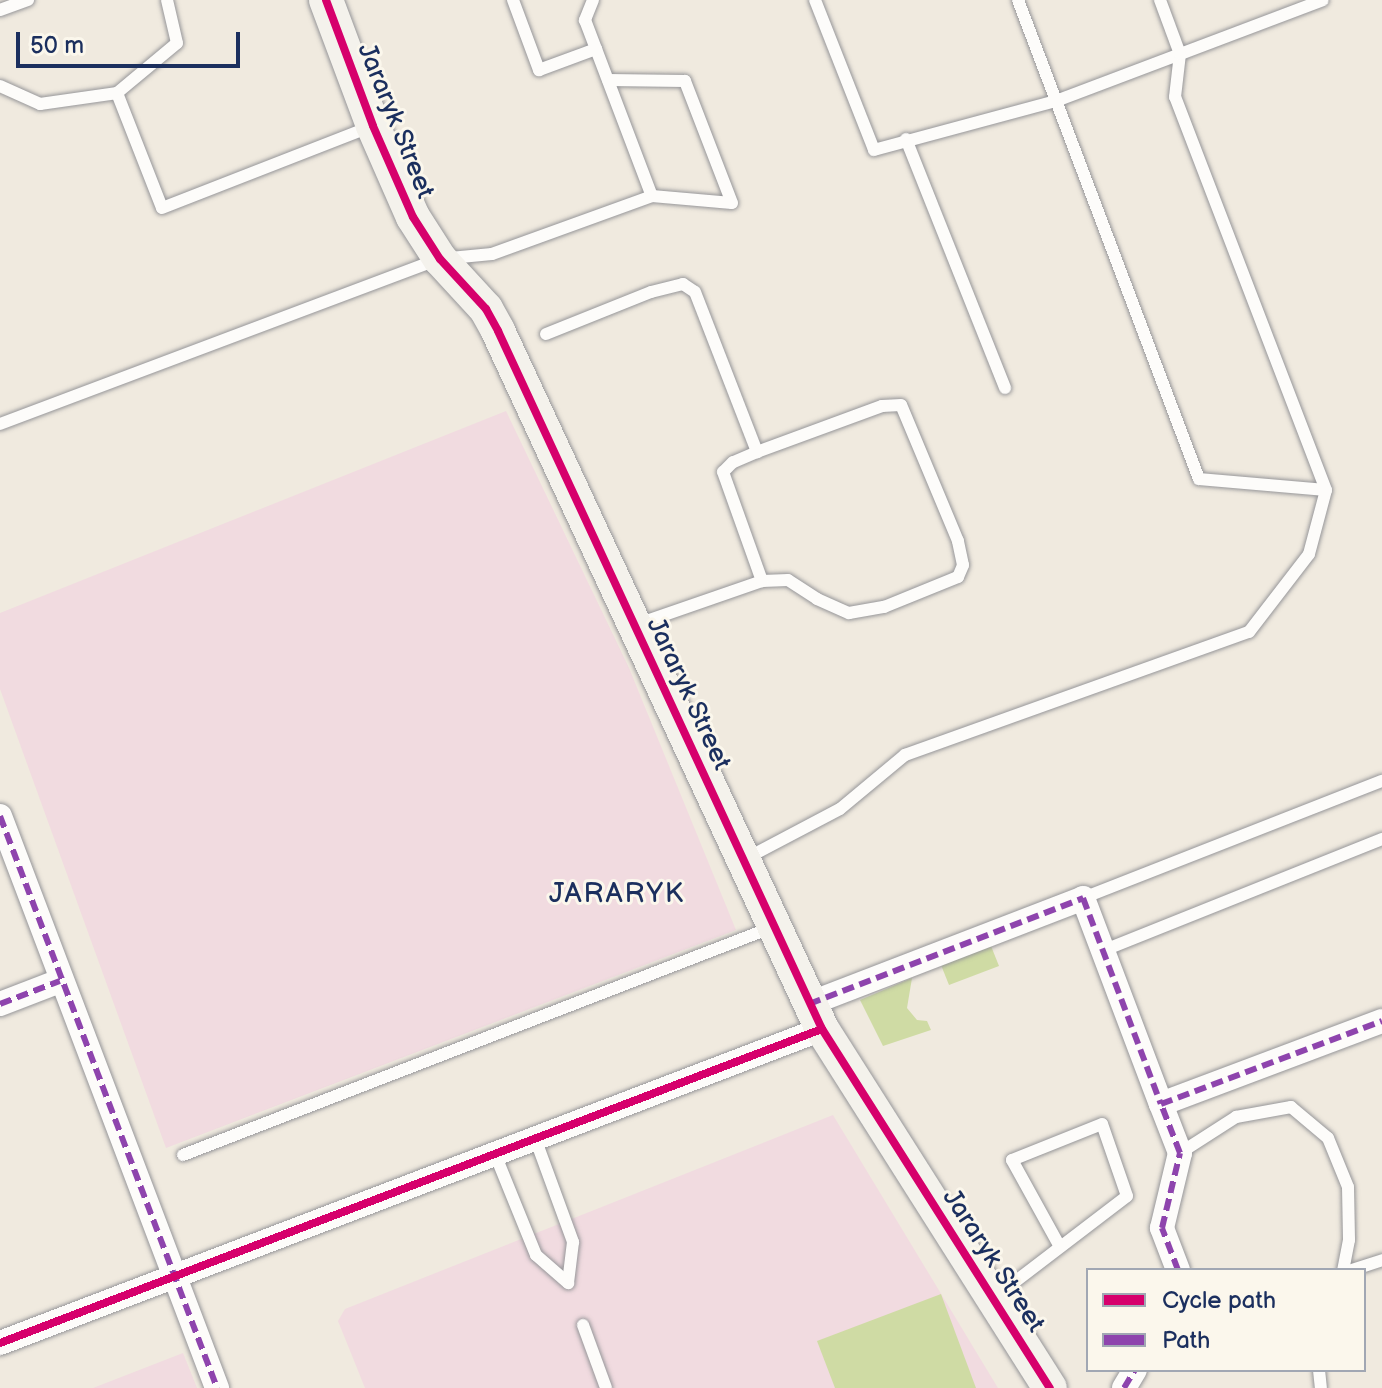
<!DOCTYPE html>
<style>
body{margin:0}
#map{position:relative;width:1382px;height:1388px;overflow:hidden;background:#f0eadf;font-family:"Balsamiq Sans",sans-serif}
div>[style]{position:absolute}
.built>*{inset:0;background:#f1dbe0}
.green>*{inset:0;background:#cfdba4}
.roads{filter:drop-shadow(0 0 2px #969699) drop-shadow(0 0 2px #969699)}
.lane>*{height:12px;margin:-6px;padding:0 6px;transform-origin:6px;border-radius:6px;background:#fdfcfa}
.street>*{height:24px;margin:-12px;padding:0 12px;transform-origin:12px;border-radius:12px;background:#fdfcfa}
.secondary>*{height:34px;margin:-17px;padding:0 17px;transform-origin:17px;border-radius:17px;background:#f4f2ec}
.quiet>*{height:6px;margin-top:-3px;transform-origin:0;background:repeating-linear-gradient(90deg,#8e44ad 0 12px,transparent 0 18px)}
.cycleway>*{height:8px;margin:-4px;padding:0 4px;transform-origin:4px;border-radius:4px;background:#d6006c}
span{translate:-50% -50%;white-space:nowrap;text-align:center;line-height:1.15;-webkit-text-stroke:6px #fbf7ec;paint-order:stroke}
.street-label{font-size:26px;color:#1b2f5e}
.neighbourhood-label{font-size:28px;color:#1b2f5e;letter-spacing:2px}
.legend{position:absolute;left:1086px;top:1268px;width:280px;height:104px;box-sizing:border-box;background:#fbf7ec;border:2px solid #a1a7b3;margin:0;padding:10px 14px;list-style:none;font-size:24px;color:#1b2f5e}
.legend li{display:flex;align-items:center;gap:16px;height:40px}
.legend b{width:40px;border:2px solid #a1a7b3}
.scale{position:absolute;left:16px;top:32px;width:224px;height:36px;box-sizing:border-box;border:4px solid #1b2f5e;border-top:0;padding-left:10px;font-size:24px;line-height:28px;white-space:nowrap;color:#1b2f5e;-webkit-text-stroke:6px #fbf7ec;paint-order:stroke}
</style>
<div id="map">
<div class="built">
<div style="clip-path:polygon(506px 411px,629px 668px,736px 930px,166px 1148px,0 689px,0 613px)"></div>
<div style="clip-path:polygon(833px 1115px,998px 1388px,365px 1388px,338px 1321px,345px 1309px)"></div>
<div style="clip-path:polygon(183px 1353px,197px 1388px,93px 1388px)"></div>
</div>
<div class="green">
<div style="clip-path:polygon(991px 946px,999px 966px,949px 985px,941px 965px)"></div>
<div style="clip-path:polygon(912px 978px,907px 1008px,917px 1020px,927px 1021px,931px 1030px,883px 1046px,860px 1000px)"></div>
<div style="clip-path:polygon(941px 1294px,976px 1388px,835px 1388px,817px 1341px)"></div>
</div>
<div class="roads">
<div class="lane">
<div style="left:513px;top:0;width:75px;rotate:69.6deg"></div>
<div style="left:539px;top:70px;width:61px;rotate:-20.2deg"></div>
<div style="left:593px;top:0;width:22px;rotate:112deg"></div>
<div style="left:585px;top:20px;width:188px;rotate:69.2deg"></div>
<div style="left:815px;top:0;width:161px;rotate:68.5deg"></div>
<div style="left:874px;top:150px;width:188px;rotate:-15.1deg"></div>
<div style="left:1056px;top:101px;width:285px;rotate:-20.7deg"></div>
<div style="left:1018px;top:0;width:512px;rotate:69.3deg"></div>
<div style="left:1199px;top:479px;width:127px;rotate:5deg"></div>
<div style="left:0;top:10px;width:30px;rotate:-20deg"></div>
<div style="left:0;top:86px;width:44px;rotate:24.2deg"></div>
<div style="left:40px;top:104px;width:78px;rotate:-8.1deg"></div>
<div style="left:117px;top:93px;width:78px;rotate:-39.8deg"></div>
<div style="left:177px;top:43px;width:44px;rotate:-103.1deg"></div>
<div style="left:117px;top:93px;width:123px;rotate:68.6deg"></div>
<div style="left:162px;top:208px;width:223px;rotate:-21.3deg"></div>
<div style="left:906px;top:139px;width:268px;rotate:68.3deg"></div>
<div style="left:546px;top:334px;width:113px;rotate:-21.8deg"></div>
<div style="left:651px;top:292px;width:33px;rotate:-14deg"></div>
<div style="left:683px;top:284px;width:14px;rotate:34deg"></div>
<div style="left:695px;top:292px;width:172px;rotate:68.8deg"></div>
<div style="left:0;top:424px;width:470px;rotate:-20.6deg"></div>
<div style="left:440px;top:259px;width:52px;rotate:-5.5deg"></div>
<div style="left:492px;top:254px;width:170px;rotate:-19.9deg"></div>
<div style="left:652px;top:196px;width:80px;rotate:5deg"></div>
<div style="left:732px;top:203px;width:131px;rotate:-111.1deg"></div>
<div style="left:685px;top:81px;width:77px;rotate:-179.3deg"></div>
<div style="left:638px;top:624px;width:131px;rotate:-19.1deg"></div>
<div style="left:762px;top:581px;width:26px;rotate:-2deg"></div>
<div style="left:788px;top:580px;width:35px;rotate:33deg"></div>
<div style="left:817px;top:599px;width:35px;rotate:24deg"></div>
<div style="left:849px;top:613px;width:36px;rotate:-10deg"></div>
<div style="left:884px;top:607px;width:80px;rotate:-22.1deg"></div>
<div style="left:958px;top:577px;width:13px;rotate:-67deg"></div>
<div style="left:963px;top:565px;width:25px;rotate:-102deg"></div>
<div style="left:958px;top:541px;width:147px;rotate:-112.7deg"></div>
<div style="left:901px;top:405px;width:19px;rotate:177deg"></div>
<div style="left:882px;top:406px;width:133px;rotate:159.8deg"></div>
<div style="left:757px;top:452px;width:26px;rotate:157deg"></div>
<div style="left:733px;top:462px;width:14px;rotate:135deg"></div>
<div style="left:723px;top:472px;width:116px;rotate:70.3deg"></div>
<div style="left:745px;top:859px;width:107px;rotate:-27.8deg"></div>
<div style="left:840px;top:809px;width:85px;rotate:-39.7deg"></div>
<div style="left:905px;top:755px;width:365px;rotate:-19.7deg"></div>
<div style="left:1249px;top:632px;width:98px;rotate:-52.4deg"></div>
<div style="left:1309px;top:554px;width:66px;rotate:-75.1deg"></div>
<div style="left:1326px;top:490px;width:421px;rotate:-111deg"></div>
<div style="left:1175px;top:97px;width:43px;rotate:-83.4deg"></div>
<div style="left:1180px;top:54px;width:58px;rotate:-110.3deg"></div>
<div style="left:1083px;top:898px;width:321px;rotate:-21.4deg"></div>
<div style="left:1102px;top:951px;width:302px;rotate:-21.8deg"></div>
<div style="left:535px;top:1138px;width:111px;rotate:69.9deg"></div>
<div style="left:573px;top:1242px;width:41px;rotate:97deg"></div>
<div style="left:1180px;top:1153px;width:67px;rotate:-32.7deg"></div>
<div style="left:1236px;top:1117px;width:56px;rotate:-10.3deg"></div>
<div style="left:1291px;top:1107px;width:48px;rotate:40deg"></div>
<div style="left:1328px;top:1138px;width:53px;rotate:67.8deg"></div>
<div style="left:1348px;top:1187px;width:53px;rotate:88.9deg"></div>
<div style="left:1349px;top:1240px;width:31px;rotate:101deg"></div>
<div style="left:495px;top:1154px;width:109px;rotate:67.9deg"></div>
<div style="left:536px;top:1255px;width:43px;rotate:41.2deg"></div>
<div style="left:183px;top:1155px;width:633px;rotate:-21.13deg"></div>
<div style="left:1352px;top:1270px;width:32px;rotate:-18deg"></div>
<div style="left:995px;top:1297px;width:166px;rotate:-37.4deg"></div>
<div style="left:1127px;top:1196px;width:76px;rotate:-109.1deg"></div>
<div style="left:1102px;top:1124px;width:97px;rotate:158.2deg"></div>
<div style="left:1012px;top:1160px;width:99px;rotate:61.1deg"></div>
<div style="left:583px;top:1325px;width:67px;rotate:69.9deg"></div>
<div style="left:1319px;top:1370px;width:18px;rotate:84deg"></div>
</div>
<div class="street">
<div style="left:0;top:816px;width:612px;rotate:69.22deg"></div>
<div style="left:0;top:1004px;width:64px;rotate:-21deg"></div>
<div style="left:809px;top:1004px;width:294px;rotate:-21.1deg"></div>
<div style="left:1083px;top:898px;width:220px;rotate:69.3deg"></div>
<div style="left:1178px;top:1270px;width:45px;rotate:-110.9deg"></div>
<div style="left:1162px;top:1228px;width:77px;rotate:-76.5deg"></div>
<div style="left:1180px;top:1153px;width:53px;rotate:-111.2deg"></div>
<div style="left:1161px;top:1104px;width:236px;rotate:-20.6deg"></div>
<div style="left:0;top:1343px;width:880px;rotate:-20.91deg"></div>
<div style="left:1124px;top:1388px;width:21px;rotate:-59deg"></div>
</div>
<div class="secondary">
<div style="left:326px;top:0;width:134px;rotate:69.5deg"></div>
<div style="left:373px;top:126px;width:99px;rotate:66.3deg"></div>
<div style="left:413px;top:217px;width:50px;rotate:57.3deg"></div>
<div style="left:440px;top:259px;width:68px;rotate:47.4deg"></div>
<div style="left:486px;top:309px;width:25px;rotate:61deg"></div>
<div style="left:498px;top:331px;width:770px;rotate:65.1deg"></div>
<div style="left:822px;top:1029px;width:425px;rotate:57.6deg"></div>
</div>
</div>
<div class="quiet">
<div style="left:0;top:816px;width:612px;rotate:69.22deg"></div>
<div style="left:0;top:1004px;width:64px;rotate:-21deg"></div>
<div style="left:809px;top:1004px;width:294px;rotate:-21.1deg"></div>
<div style="left:1083px;top:898px;width:220px;rotate:69.3deg"></div>
<div style="left:1178px;top:1270px;width:45px;rotate:-110.9deg"></div>
<div style="left:1162px;top:1228px;width:77px;rotate:-76.5deg"></div>
<div style="left:1180px;top:1153px;width:53px;rotate:-111.2deg"></div>
<div style="left:1161px;top:1104px;width:236px;rotate:-20.6deg"></div>
<div style="left:1124px;top:1388px;width:21px;rotate:-59deg"></div>
</div>
<div class="cycleway">
<div style="left:326px;top:0;width:134px;rotate:69.5deg"></div>
<div style="left:373px;top:126px;width:99px;rotate:66.3deg"></div>
<div style="left:413px;top:217px;width:50px;rotate:57.3deg"></div>
<div style="left:440px;top:259px;width:68px;rotate:47.4deg"></div>
<div style="left:486px;top:309px;width:25px;rotate:61deg"></div>
<div style="left:498px;top:331px;width:770px;rotate:65.1deg"></div>
<div style="left:822px;top:1029px;width:425px;rotate:57.6deg"></div>
<div style="left:0;top:1343px;width:880px;rotate:-20.91deg"></div>
</div>
<div class="street-label">
<span style="left:395px;top:121px;rotate:68deg">Jararyk Street</span>
<span style="left:688px;top:694px;rotate:65deg">Jararyk Street</span>
<span style="left:993px;top:1261px;rotate:57deg">Jararyk Street</span>
</div>
<div class="neighbourhood-label">
<span style="left:617px;top:894px">JARARYK</span>
</div>
<ul class="legend">
<li><b style="height:10px;background:#d6006c"></b>Cycle path</li>
<li><b style="height:10px;background:#8e44ad"></b>Path</li>
</ul>
<div class="scale">50 m</div>
</div>
